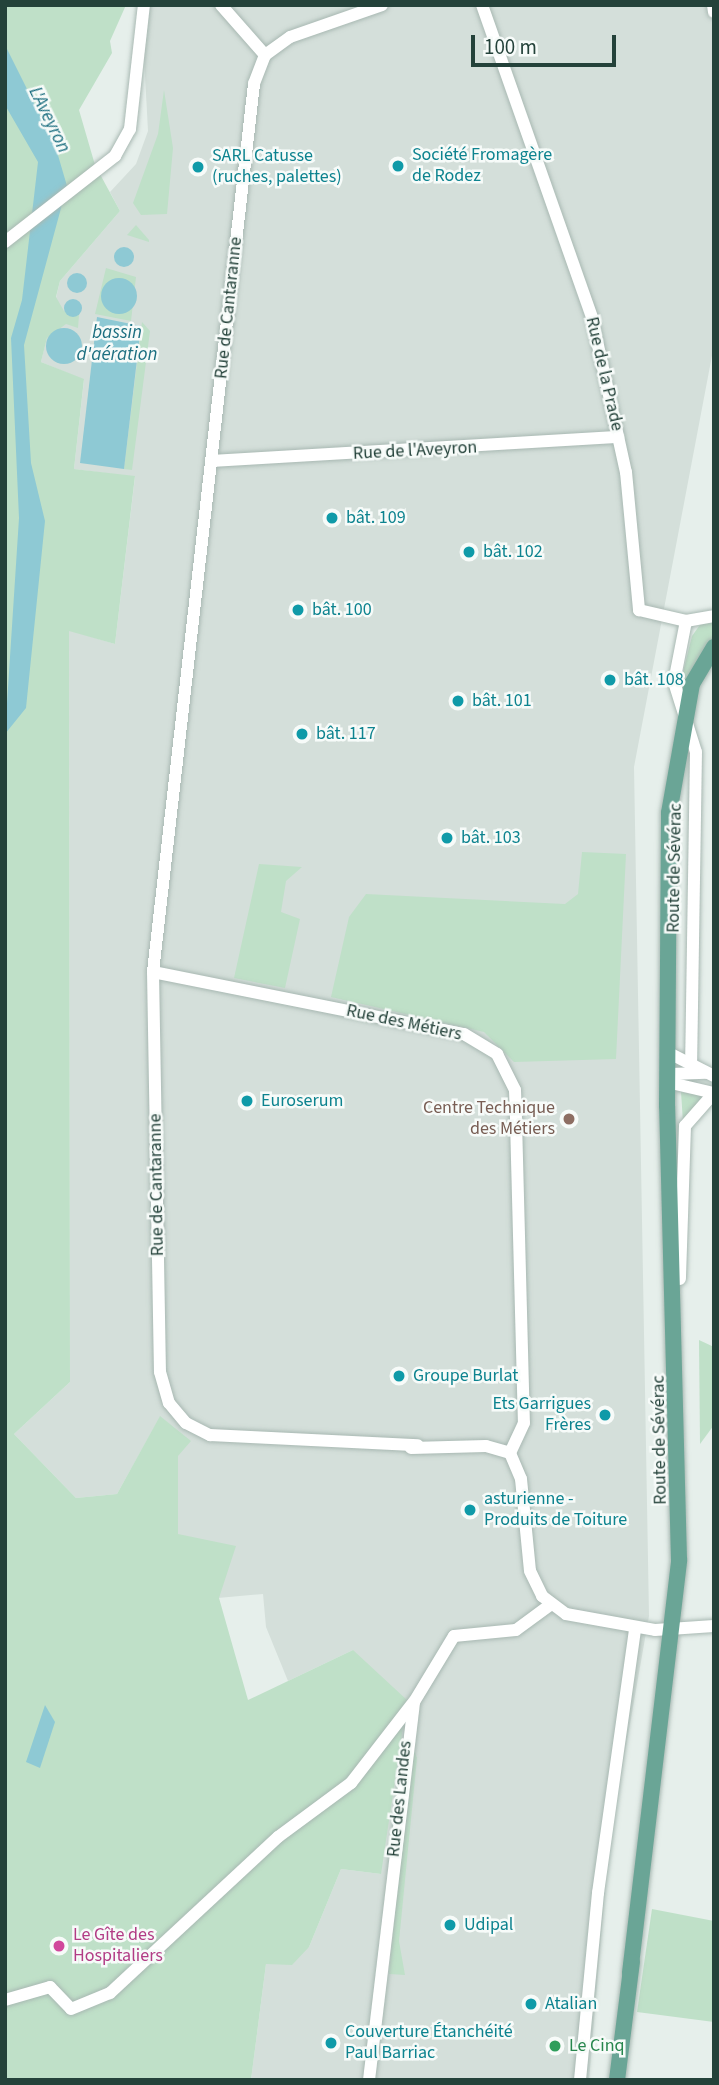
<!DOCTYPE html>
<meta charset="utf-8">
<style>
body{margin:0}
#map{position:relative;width:719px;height:2085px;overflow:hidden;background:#e6efeb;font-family:"Source Sans 3",sans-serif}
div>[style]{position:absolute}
.built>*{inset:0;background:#d4dfda}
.green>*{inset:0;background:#bfe0c8}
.water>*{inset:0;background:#8ec9d4}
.round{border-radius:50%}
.roads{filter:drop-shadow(0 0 2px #a8b8b2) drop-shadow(0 0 2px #a8b8b2)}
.minor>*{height:12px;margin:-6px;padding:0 6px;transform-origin:6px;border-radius:6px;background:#fff}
.major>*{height:16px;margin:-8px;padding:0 8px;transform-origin:8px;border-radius:8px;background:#6aa596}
.dots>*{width:19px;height:19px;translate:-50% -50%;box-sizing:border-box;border:4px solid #f7fbf9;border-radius:50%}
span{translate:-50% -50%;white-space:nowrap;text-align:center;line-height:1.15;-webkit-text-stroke:5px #f7fbf9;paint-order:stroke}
.culture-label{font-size:18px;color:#0d838f}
.left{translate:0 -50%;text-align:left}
.right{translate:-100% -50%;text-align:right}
.street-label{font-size:18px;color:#24423a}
.education-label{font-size:18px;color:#785e54}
.hotel-label{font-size:18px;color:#b23c85}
.leisure-label{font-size:18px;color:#27864d}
.water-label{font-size:19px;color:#1c6f80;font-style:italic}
.frame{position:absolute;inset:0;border:7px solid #24423a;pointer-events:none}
.scale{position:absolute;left:471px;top:35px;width:145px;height:32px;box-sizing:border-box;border:4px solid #24423a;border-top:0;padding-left:9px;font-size:21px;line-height:24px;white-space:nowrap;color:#24423a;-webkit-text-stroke:5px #f7fbf9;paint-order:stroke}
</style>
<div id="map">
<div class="built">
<div style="clip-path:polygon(150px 5px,714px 5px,714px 345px,634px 767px,649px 1616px,609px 1843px,589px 2080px,251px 2080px,266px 1964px,309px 1947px,341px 1869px,381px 1874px,353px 1650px,288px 1681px,266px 1627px,263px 1594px,218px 1598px,178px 1534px,178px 1455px,160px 1417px,117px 1494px,76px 1498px,14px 1434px,70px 1382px,69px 630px,115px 644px,135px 477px,74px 469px,84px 380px,41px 362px,60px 281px,120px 211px,110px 192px,136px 164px,148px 131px,143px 38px)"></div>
</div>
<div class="green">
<div style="clip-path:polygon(5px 5px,126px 5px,110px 41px,112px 53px,79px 110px,95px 165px,120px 211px,60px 281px,56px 297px,64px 311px,79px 315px,78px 328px,66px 324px,47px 338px,41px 362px,84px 379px,74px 469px,135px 476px,115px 644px,69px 631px,70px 1382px,14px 1434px,76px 1498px,117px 1494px,160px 1416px,191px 1441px,178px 1456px,178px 1534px,236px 1546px,219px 1598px,248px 1700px,353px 1650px,407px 1700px,381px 1874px,341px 1869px,309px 1947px,292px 1965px,266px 1964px,251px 2080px,5px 2080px)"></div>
<div style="clip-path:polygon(164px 90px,173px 148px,167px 214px,141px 215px,133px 203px,158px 134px)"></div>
<div style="clip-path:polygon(136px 225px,149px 240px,149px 242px,127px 235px)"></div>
<div style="clip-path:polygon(106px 268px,136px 277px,131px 321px,95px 314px)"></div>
<div style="clip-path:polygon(142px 322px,150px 331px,132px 470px,124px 469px)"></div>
<div style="clip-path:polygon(714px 620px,714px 635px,684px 693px,680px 684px,692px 636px,702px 622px)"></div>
<div style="clip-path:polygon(582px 852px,626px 854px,616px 1059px,514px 1062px,484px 1032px,331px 997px,349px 917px,366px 894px,565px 904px,578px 894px)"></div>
<div style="clip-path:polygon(259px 864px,302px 867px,286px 881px,281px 912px,300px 919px,285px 988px,234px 978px)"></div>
<div style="clip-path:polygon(681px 1092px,707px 1096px,683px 1122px)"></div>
<div style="clip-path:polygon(699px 1340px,714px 1347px,714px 1425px,700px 1444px)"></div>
<div style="clip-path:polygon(412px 1744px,417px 1758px,399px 1941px,405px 1975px,389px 1974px)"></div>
<div style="clip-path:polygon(652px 1909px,714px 1921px,714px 2022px,637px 2012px)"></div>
</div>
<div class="water">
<div style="clip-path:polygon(5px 45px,55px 145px,67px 186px,24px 345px,31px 463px,45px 521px,26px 708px,5px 734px,19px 518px,11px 338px,22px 300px,38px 162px,5px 105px)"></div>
<div class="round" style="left:114px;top:247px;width:20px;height:20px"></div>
<div class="round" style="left:67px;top:273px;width:20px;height:20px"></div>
<div class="round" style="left:101px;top:278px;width:36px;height:36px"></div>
<div class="round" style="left:64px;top:299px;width:18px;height:18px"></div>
<div style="clip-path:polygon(97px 317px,141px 326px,124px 469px,80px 463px)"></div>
<div class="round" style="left:46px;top:328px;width:36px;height:36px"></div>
<div style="clip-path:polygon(45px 1705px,55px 1722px,40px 1768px,26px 1762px)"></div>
</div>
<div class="roads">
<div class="minor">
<div style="left:221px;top:5px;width:67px;rotate:48.7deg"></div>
<div style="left:382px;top:5px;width:97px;rotate:160.8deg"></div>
<div style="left:290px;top:37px;width:31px;rotate:144deg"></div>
<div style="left:265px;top:55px;width:31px;rotate:111deg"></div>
<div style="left:254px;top:84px;width:894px;rotate:96.49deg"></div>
<div style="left:153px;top:972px;width:400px;rotate:89deg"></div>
<div style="left:160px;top:1372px;width:32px;rotate:74deg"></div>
<div style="left:169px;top:1403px;width:26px;rotate:50deg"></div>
<div style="left:186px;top:1423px;width:27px;rotate:27deg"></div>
<div style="left:210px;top:1435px;width:208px;rotate:2.8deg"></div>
<div style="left:482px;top:5px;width:332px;rotate:70.6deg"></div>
<div style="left:592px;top:318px;width:158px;rotate:77.6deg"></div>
<div style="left:626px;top:472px;width:139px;rotate:84.6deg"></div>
<div style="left:639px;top:610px;width:48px;rotate:13.2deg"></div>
<div style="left:686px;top:621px;width:62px;rotate:101.1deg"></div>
<div style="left:674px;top:682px;width:73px;rotate:72.6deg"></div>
<div style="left:696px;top:752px;width:309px;rotate:90.9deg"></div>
<div style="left:713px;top:5px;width:7px;rotate:82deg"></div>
<div style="left:5px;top:242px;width:140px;rotate:-38deg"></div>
<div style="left:115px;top:156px;width:31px;rotate:-61deg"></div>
<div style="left:130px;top:129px;width:125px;rotate:-83.6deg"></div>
<div style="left:213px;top:461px;width:406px;rotate:-3.4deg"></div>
<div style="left:686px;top:621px;width:28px;rotate:-10deg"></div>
<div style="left:153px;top:972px;width:317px;rotate:11.3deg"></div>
<div style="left:464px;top:1034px;width:39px;rotate:31deg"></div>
<div style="left:497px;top:1054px;width:40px;rotate:63.4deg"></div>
<div style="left:515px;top:1090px;width:31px;rotate:88deg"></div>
<div style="left:516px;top:1121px;width:302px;rotate:88.5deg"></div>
<div style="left:524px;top:1423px;width:33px;rotate:115deg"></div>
<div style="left:671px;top:1054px;width:48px;rotate:27.1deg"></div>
<div style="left:671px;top:1074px;width:35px;rotate:-2deg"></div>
<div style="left:671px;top:1083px;width:44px;rotate:13.1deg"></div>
<div style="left:714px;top:1093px;width:44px;rotate:131.3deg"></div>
<div style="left:685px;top:1126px;width:153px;rotate:91.9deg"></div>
<div style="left:411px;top:1448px;width:75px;rotate:-1.5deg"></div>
<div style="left:486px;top:1446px;width:25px;rotate:16deg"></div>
<div style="left:510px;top:1453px;width:28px;rotate:67deg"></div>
<div style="left:521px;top:1479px;width:92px;rotate:84.4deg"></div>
<div style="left:530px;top:1571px;width:28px;rotate:64deg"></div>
<div style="left:542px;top:1596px;width:30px;rotate:37deg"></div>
<div style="left:566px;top:1614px;width:90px;rotate:10.2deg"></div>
<div style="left:655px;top:1630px;width:59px;rotate:-3.9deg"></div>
<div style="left:5px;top:2000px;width:47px;rotate:-16.1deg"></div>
<div style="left:50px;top:1987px;width:30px;rotate:46deg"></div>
<div style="left:71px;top:2009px;width:42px;rotate:-22.3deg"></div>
<div style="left:110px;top:1993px;width:229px;rotate:-42.9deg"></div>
<div style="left:278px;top:1837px;width:91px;rotate:-36.5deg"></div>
<div style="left:351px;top:1783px;width:100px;rotate:-52.3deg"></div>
<div style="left:369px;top:2080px;width:381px;rotate:-83.2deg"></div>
<div style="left:414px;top:1702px;width:77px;rotate:-58.8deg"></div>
<div style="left:454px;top:1636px;width:62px;rotate:-5.5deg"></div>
<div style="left:516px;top:1630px;width:42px;rotate:-36.3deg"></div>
<div style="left:580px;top:2080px;width:188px;rotate:-84.5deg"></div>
<div style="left:598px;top:1893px;width:267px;rotate:-82deg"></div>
</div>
<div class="major">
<div style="left:630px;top:1973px;width:416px;rotate:-83.2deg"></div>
<div style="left:679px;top:1560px;width:454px;rotate:-91.5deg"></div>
<div style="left:667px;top:1106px;width:293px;rotate:-89.6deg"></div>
<div style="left:669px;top:813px;width:131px;rotate:-79.9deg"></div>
<div style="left:692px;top:684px;width:43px;rotate:-59.3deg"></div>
<div style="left:617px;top:2080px;width:119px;rotate:-82.8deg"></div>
</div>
</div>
<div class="dots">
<div style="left:398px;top:166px;background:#0f9aa8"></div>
<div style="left:198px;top:167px;background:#0f9aa8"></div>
<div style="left:332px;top:518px;background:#0f9aa8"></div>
<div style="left:469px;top:552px;background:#0f9aa8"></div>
<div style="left:298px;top:610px;background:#0f9aa8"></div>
<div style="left:610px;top:680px;background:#0f9aa8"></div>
<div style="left:458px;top:701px;background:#0f9aa8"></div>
<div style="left:302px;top:734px;background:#0f9aa8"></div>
<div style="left:447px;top:838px;background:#0f9aa8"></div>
<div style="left:247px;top:1101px;background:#0f9aa8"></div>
<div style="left:569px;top:1119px;background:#8d6e63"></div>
<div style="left:399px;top:1376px;background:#0f9aa8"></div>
<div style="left:605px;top:1415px;background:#0f9aa8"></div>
<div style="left:470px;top:1510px;background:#0f9aa8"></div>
<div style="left:450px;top:1925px;background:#0f9aa8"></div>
<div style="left:59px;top:1946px;background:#d1479c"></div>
<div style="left:531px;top:2004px;background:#0f9aa8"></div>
<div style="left:331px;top:2043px;background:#0f9aa8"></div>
<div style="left:555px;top:2046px;background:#2e9e5b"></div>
</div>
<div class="culture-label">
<span class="left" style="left:412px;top:166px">Société Fromagère<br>de Rodez</span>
<span class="left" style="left:212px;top:167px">SARL Catusse<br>(ruches, palettes)</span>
<span class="left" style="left:346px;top:518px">bât. 109</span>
<span class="left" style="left:483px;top:552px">bât. 102</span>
<span class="left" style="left:312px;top:610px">bât. 100</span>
<span class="left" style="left:624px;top:680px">bât. 108</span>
<span class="left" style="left:472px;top:701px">bât. 101</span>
<span class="left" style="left:316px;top:734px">bât. 117</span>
<span class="left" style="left:461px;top:838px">bât. 103</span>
<span class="left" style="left:261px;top:1101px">Euroserum</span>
<span class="left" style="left:413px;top:1376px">Groupe Burlat</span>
<span class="right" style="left:591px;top:1415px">Ets Garrigues<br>Frères</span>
<span class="left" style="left:484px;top:1510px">asturienne -<br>Produits de Toiture</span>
<span class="left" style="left:464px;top:1925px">Udipal</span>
<span class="left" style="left:545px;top:2004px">Atalian</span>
<span class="left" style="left:345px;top:2043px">Couverture Étanchéité<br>Paul Barriac</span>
</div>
<div class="street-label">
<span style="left:229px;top:308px;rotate:-84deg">Rue de Cantaranne</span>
<span style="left:604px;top:374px;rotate:77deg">Rue de la Prade</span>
<span style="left:415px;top:451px;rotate:-3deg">Rue de l'Aveyron</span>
<span style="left:675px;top:868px;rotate:-89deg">Route de Sévérac</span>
<span style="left:404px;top:1023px;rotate:12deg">Rue des Métiers</span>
<span style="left:157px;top:1185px;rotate:-91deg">Rue de Cantaranne</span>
<span style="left:660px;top:1440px;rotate:-91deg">Route de Sévérac</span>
<span style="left:400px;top:1799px;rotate:-84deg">Rue des Landes</span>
</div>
<div class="education-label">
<span class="right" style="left:555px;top:1119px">Centre Technique<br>des Métiers</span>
</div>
<div class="hotel-label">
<span class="left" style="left:73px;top:1946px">Le Gîte des<br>Hospitaliers</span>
</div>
<div class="leisure-label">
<span class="left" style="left:569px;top:2046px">Le Cinq</span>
</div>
<div class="water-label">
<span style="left:49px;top:120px;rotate:64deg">L'Aveyron</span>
<span style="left:117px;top:344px">bassin<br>d'aération</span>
</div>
<div class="frame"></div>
<div class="scale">100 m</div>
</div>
